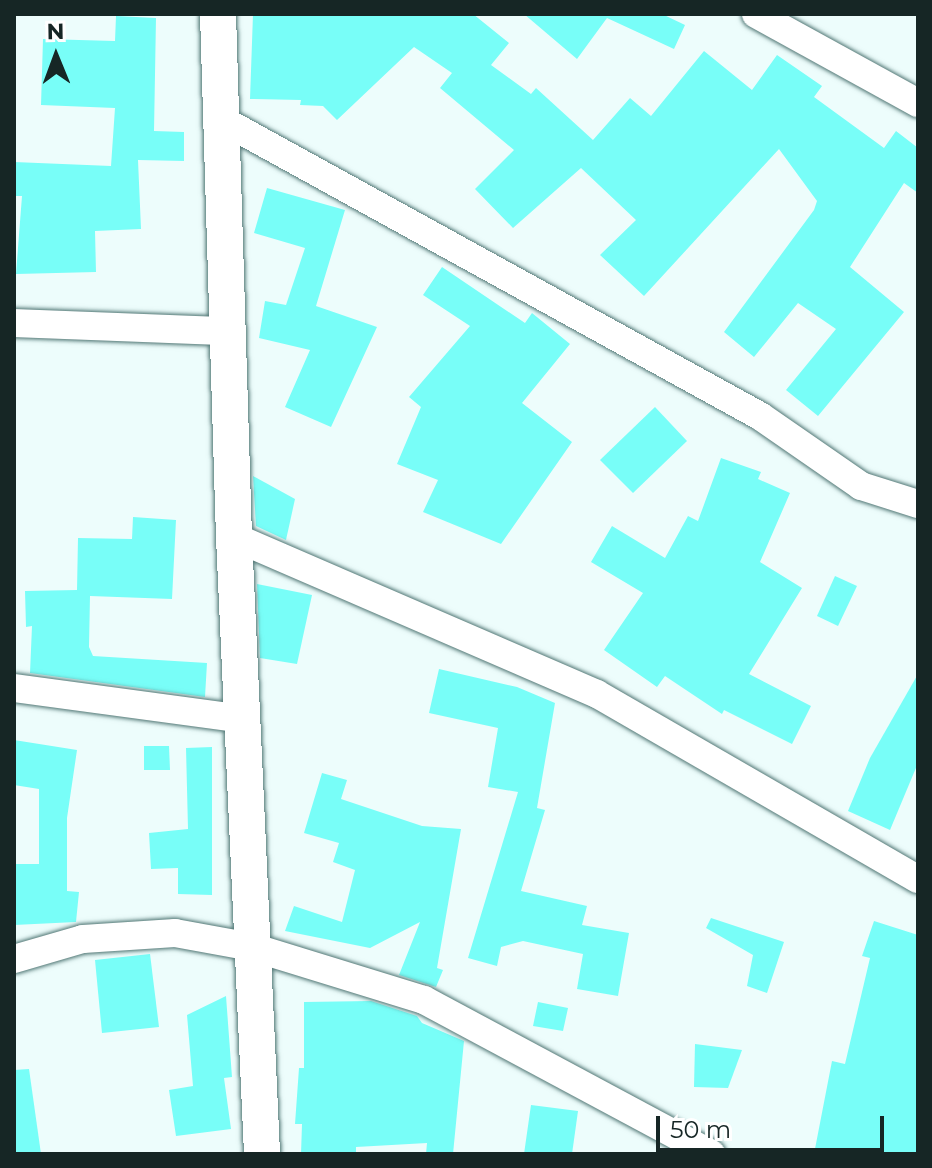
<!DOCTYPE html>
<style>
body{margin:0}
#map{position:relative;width:932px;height:1168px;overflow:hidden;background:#edfdfc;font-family:Montserrat,sans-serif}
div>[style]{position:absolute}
.building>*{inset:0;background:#78fef8}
.roads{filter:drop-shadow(0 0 2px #517775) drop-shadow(0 0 2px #517775)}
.minor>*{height:28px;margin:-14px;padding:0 14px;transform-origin:14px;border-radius:14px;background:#fff}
.tertiary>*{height:36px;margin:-18px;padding:0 18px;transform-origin:18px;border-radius:18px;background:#fff}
span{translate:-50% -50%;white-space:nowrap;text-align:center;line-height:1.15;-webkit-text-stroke:7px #fff;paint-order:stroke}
.frame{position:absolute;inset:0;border:16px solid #162625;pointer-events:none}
.north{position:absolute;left:16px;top:16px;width:80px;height:80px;-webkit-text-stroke:6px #fff;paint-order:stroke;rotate:359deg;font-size:22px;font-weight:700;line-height:32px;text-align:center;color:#162625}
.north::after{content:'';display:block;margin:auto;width:28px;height:36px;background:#162625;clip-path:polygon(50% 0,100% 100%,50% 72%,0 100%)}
.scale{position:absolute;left:656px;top:1116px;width:228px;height:36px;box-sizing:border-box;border:4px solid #162625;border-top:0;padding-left:10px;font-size:24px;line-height:28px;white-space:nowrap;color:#162625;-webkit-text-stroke:6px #fff;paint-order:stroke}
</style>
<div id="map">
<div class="building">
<div style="clip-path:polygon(253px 14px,473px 14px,509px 43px,491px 65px,531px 94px,536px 88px,593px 140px,630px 98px,651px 116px,704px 51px,752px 90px,777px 55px,822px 86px,814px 97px,884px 148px,896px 131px,918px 148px,918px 193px,904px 183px,850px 267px,904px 312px,818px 416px,786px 390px,836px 329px,798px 303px,754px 357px,724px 332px,814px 210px,817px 201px,779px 149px,644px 296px,600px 255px,636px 220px,581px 168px,513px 228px,475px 189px,514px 150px,440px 88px,452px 73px,414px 47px,337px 120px,323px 106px,300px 105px,301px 100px,250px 99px)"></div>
<div style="clip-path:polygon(524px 14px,662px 14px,685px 25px,674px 49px,607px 18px,577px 59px)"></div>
<div style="clip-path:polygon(116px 16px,156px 18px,154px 131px,184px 132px,184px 161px,138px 160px,141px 229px,95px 231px,96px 272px,16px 274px,22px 196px,14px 196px,14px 162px,111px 166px,115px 108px,41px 105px,43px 39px,115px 41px)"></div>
<div style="clip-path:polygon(267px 188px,345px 210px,316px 306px,377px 327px,331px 427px,285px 407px,310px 350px,259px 338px,265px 301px,286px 305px,305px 248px,254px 233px)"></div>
<div style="clip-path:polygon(442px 267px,525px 323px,532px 313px,570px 344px,522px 403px,572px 442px,501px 544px,423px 512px,438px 480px,397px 464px,421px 407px,409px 397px,470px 326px,423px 295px)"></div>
<div style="clip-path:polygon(655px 407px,687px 441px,633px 493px,600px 460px)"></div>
<div style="clip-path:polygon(721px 458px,761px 472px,758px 479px,790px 493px,760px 562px,802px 588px,749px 674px,811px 706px,792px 744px,724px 710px,722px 714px,665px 676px,657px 687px,604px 650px,643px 593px,591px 562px,612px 526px,665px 558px,688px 516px,698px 521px)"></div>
<div style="clip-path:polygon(253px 476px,295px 499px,286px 540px,256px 526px)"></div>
<div style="clip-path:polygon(133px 517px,176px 520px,172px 599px,90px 596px,89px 647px,93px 656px,207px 663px,205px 697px,30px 673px,32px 626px,26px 627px,25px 591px,77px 590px,78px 538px,132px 539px)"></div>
<div style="clip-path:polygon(835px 576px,857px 586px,838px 626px,817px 616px)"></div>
<div style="clip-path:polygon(257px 584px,312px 595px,297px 664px,260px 658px)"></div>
<div style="clip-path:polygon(439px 669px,517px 687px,555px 703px,537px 808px,545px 810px,521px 891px,587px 906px,582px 925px,629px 933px,618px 996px,577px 989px,583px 954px,523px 941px,501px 947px,497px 966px,468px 958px,518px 792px,488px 787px,498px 728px,429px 713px)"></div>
<div style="clip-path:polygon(918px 674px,918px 763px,890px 830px,848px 811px,870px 758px)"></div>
<div style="clip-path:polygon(14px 740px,77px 750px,67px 818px,67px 891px,79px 892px,76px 922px,14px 925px,14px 864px,39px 864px,39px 789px,14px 785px)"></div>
<div style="clip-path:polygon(144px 746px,169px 746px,170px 770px,144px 770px)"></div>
<div style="clip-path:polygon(212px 747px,212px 895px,178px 894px,178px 868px,151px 869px,149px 833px,188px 829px,186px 748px)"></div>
<div style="clip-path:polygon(322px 773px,347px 780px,341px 799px,422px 826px,461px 829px,437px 968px,443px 970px,436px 987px,399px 975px,420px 922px,370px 948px,285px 931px,294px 906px,342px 922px,355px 870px,333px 862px,339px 843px,304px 833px)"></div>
<div style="clip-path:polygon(711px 918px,784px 942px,767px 993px,747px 986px,753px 955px,706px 928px)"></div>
<div style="clip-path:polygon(874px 921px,918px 935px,918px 1154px,814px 1154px,832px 1061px,845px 1064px,870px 958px,862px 956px)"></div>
<div style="clip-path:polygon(150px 954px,159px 1027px,102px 1033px,95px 960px)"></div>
<div style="clip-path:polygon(226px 996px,232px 1077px,224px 1078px,231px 1129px,176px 1136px,169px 1090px,193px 1086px,187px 1015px)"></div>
<div style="clip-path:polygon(371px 1001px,417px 1016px,422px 1023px,464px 1041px,453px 1154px,426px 1154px,427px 1143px,356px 1147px,356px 1154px,301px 1154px,302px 1124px,295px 1124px,299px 1068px,304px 1068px,304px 1002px)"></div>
<div style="clip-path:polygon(538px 1002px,568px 1008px,563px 1031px,533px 1026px)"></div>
<div style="clip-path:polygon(695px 1044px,742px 1050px,728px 1088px,694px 1087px)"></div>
<div style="clip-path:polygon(29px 1069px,41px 1154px,14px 1154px,14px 1070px)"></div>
<div style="clip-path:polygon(531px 1105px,578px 1111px,572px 1154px,524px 1154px)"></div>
</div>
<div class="roads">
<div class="minor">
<div style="left:756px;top:14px;width:185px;rotate:28.8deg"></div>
<div style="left:224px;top:121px;width:612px;rotate:28.83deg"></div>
<div style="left:760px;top:416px;width:123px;rotate:34.7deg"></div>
<div style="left:861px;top:486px;width:60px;rotate:17.5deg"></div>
<div style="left:14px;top:323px;width:213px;rotate:2.2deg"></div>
<div style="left:234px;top:537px;width:395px;rotate:23.4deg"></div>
<div style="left:597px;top:694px;width:370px;rotate:30deg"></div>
<div style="left:14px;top:688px;width:230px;rotate:7.7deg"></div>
<div style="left:14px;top:959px;width:72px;rotate:-16.2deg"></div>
<div style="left:83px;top:939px;width:92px;rotate:-3.7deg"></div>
<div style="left:175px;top:933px;width:78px;rotate:10.3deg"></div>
<div style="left:252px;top:947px;width:180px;rotate:17.1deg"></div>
<div style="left:424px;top:1000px;width:326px;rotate:28.2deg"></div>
</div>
<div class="tertiary">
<div style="left:218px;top:14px;width:523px;rotate:88.25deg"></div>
<div style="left:234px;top:537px;width:618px;rotate:87.4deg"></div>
</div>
</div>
<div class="frame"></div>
<div class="north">N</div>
<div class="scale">50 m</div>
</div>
